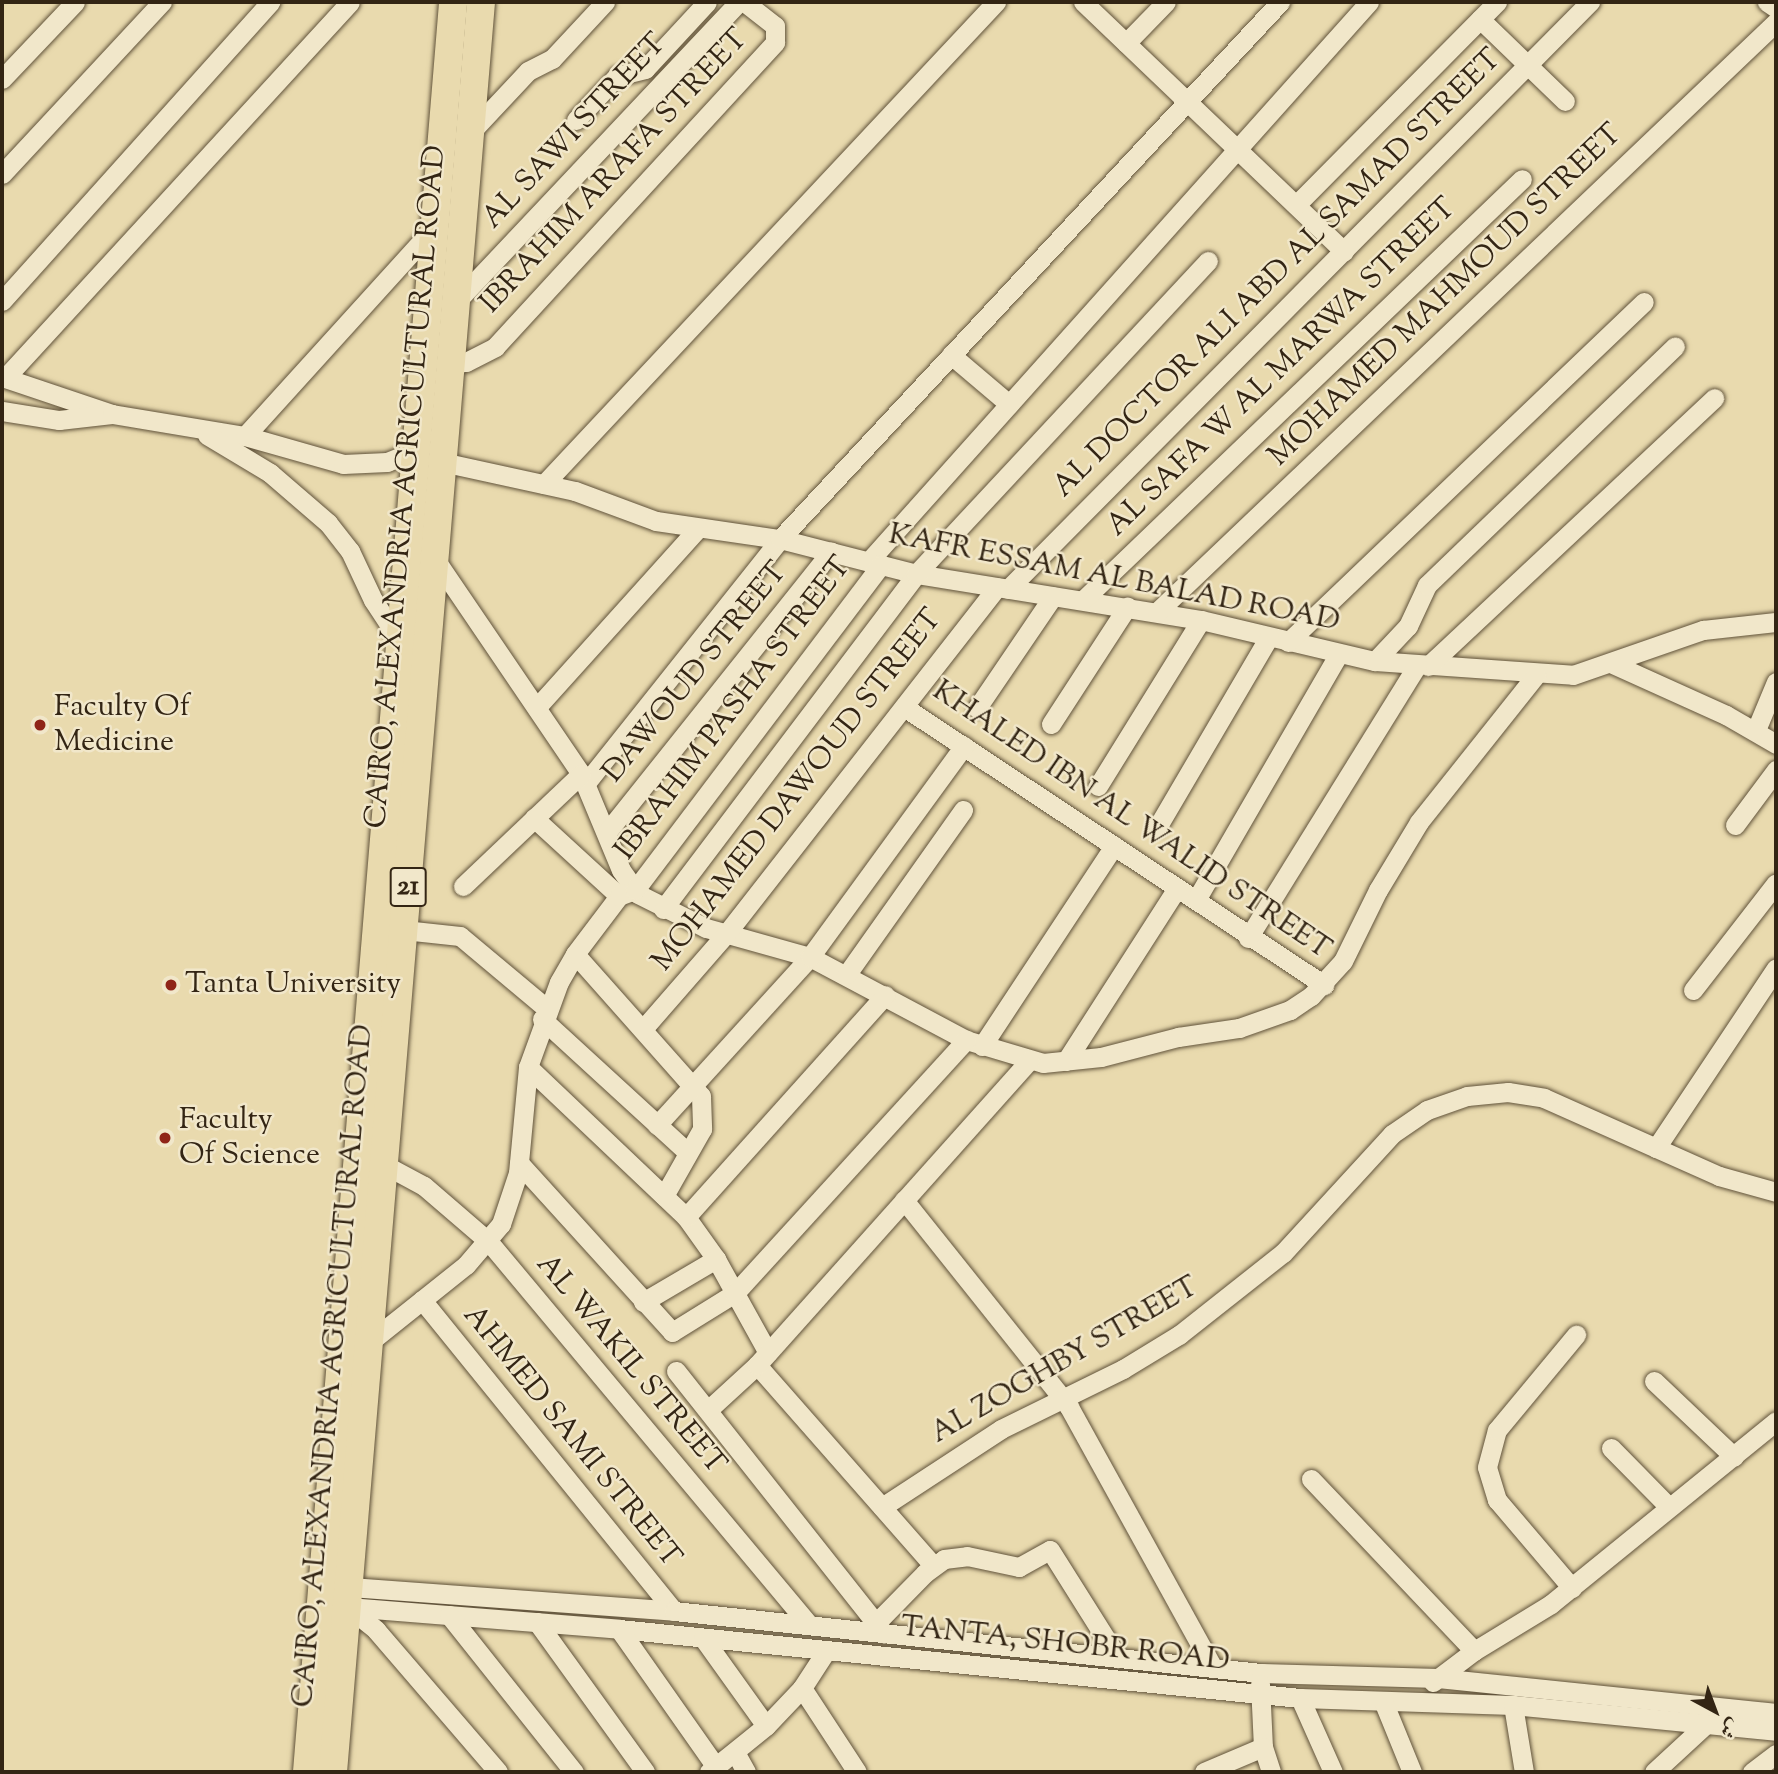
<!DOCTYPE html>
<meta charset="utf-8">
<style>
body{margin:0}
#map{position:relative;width:1778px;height:1774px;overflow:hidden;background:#e9daae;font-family:"Sorts Mill Goudy",Amiri,serif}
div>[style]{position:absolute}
.roads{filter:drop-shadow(0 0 2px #60523a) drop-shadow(0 0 2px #60523a)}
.minor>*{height:19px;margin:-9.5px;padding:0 9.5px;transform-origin:9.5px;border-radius:9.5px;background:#f1e7ca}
.highway>*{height:28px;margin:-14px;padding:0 14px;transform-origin:14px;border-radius:14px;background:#e9daae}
.dots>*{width:19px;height:19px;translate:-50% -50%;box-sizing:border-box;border:4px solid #f1e7ca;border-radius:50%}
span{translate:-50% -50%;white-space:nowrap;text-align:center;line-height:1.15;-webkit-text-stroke:5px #f1e7ca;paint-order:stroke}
.shield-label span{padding:2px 5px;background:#f1e7ca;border:2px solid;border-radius:5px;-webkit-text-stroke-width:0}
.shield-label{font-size:28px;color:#332514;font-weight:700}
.street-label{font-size:30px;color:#332514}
.poi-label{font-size:30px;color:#332514}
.left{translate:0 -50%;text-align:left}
.frame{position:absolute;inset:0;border:4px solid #332514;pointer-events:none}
.north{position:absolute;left:1680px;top:1676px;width:70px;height:70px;-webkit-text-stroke:5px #f1e7ca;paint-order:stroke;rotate:139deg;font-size:19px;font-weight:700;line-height:28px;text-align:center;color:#332514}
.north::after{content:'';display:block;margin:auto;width:24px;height:32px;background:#332514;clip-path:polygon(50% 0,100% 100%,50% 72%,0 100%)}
</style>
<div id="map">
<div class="roads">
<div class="minor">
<div style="left:1083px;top:2px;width:361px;rotate:43.7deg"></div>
<div style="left:1767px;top:2px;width:11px;rotate:34deg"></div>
<div style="left:1480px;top:19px;width:118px;rotate:44deg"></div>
<div style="left:1126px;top:43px;width:57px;rotate:-45.7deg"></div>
<div style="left:2px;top:79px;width:106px;rotate:-46.5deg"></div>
<div style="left:576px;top:120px;width:60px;rotate:-47deg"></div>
<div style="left:617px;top:76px;width:29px;rotate:-14deg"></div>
<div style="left:645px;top:69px;width:91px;rotate:-47.2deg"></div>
<div style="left:469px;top:134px;width:86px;rotate:-46.9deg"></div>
<div style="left:528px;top:71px;width:27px;rotate:-27deg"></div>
<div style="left:552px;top:59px;width:78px;rotate:-47.1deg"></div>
<div style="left:2px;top:174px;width:235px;rotate:-47.1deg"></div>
<div style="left:1296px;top:205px;width:286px;rotate:-45.3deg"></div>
<div style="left:2px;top:301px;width:402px;rotate:-48.1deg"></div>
<div style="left:455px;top:303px;width:414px;rotate:-46.7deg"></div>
<div style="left:951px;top:355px;width:76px;rotate:40.2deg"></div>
<div style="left:449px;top:364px;width:17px;rotate:-7deg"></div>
<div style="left:466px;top:362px;width:33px;rotate:-27deg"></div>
<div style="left:495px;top:347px;width:414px;rotate:-47.4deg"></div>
<div style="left:775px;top:42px;width:16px;rotate:-90deg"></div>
<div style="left:775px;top:26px;width:39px;rotate:-142deg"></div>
<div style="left:2px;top:377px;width:116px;rotate:18.6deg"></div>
<div style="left:5px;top:378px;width:510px;rotate:-47.46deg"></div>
<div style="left:2px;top:411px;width:58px;rotate:9deg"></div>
<div style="left:59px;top:420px;width:53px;rotate:-6.5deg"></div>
<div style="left:112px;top:414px;width:135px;rotate:9.4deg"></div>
<div style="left:245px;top:436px;width:102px;rotate:15.9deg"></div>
<div style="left:343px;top:464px;width:44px;rotate:-2.6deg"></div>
<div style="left:387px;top:462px;width:31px;rotate:-22deg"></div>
<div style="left:207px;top:435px;width:74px;rotate:31.1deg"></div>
<div style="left:270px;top:473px;width:77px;rotate:40.8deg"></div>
<div style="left:328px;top:523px;width:36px;rotate:52deg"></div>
<div style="left:350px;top:551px;width:54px;rotate:64.9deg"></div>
<div style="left:373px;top:600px;width:45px;rotate:56.7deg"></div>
<div style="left:245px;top:436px;width:285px;rotate:-47.8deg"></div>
<div style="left:442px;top:462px;width:136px;rotate:12.3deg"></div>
<div style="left:575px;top:491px;width:86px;rotate:20.3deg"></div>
<div style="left:656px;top:521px;width:125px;rotate:8.3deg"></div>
<div style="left:780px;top:539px;width:140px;rotate:14.4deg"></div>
<div style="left:916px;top:574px;width:289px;rotate:9.2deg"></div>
<div style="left:1201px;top:620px;width:179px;rotate:13.3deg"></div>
<div style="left:1375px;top:661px;width:198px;rotate:4deg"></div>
<div style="left:1573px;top:675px;width:138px;rotate:-19.1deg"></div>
<div style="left:1703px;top:630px;width:73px;rotate:-6.3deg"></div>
<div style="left:544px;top:484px;width:661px;rotate:-46.84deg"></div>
<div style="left:435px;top:559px;width:260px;rotate:55.8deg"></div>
<div style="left:581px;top:774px;width:104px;rotate:67.4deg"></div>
<div style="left:621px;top:870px;width:29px;rotate:55deg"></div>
<div style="left:638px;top:894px;width:76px;rotate:26.6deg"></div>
<div style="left:706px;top:928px;width:108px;rotate:15.6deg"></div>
<div style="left:810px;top:957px;width:177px;rotate:28deg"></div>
<div style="left:966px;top:1040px;width:80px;rotate:16.6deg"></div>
<div style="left:1043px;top:1063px;width:58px;rotate:-5.9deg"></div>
<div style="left:1101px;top:1057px;width:80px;rotate:-14.6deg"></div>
<div style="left:1178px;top:1037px;width:62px;rotate:-8.4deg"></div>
<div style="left:1239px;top:1028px;width:54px;rotate:-19.4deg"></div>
<div style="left:1290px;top:1010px;width:25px;rotate:-34deg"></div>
<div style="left:1311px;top:996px;width:47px;rotate:-47.6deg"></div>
<div style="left:1343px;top:961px;width:79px;rotate:-63.8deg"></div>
<div style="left:1378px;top:890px;width:79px;rotate:-58.9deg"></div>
<div style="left:1419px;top:822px;width:188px;rotate:-51.5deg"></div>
<div style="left:869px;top:561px;width:750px;rotate:-48.19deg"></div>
<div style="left:1008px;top:589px;width:827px;rotate:-45.25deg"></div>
<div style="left:1083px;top:600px;width:608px;rotate:-43.8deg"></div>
<div style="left:1157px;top:612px;width:855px;rotate:-43.63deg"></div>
<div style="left:1288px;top:642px;width:492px;rotate:-43.7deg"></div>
<div style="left:1375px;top:661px;width:48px;rotate:-46.7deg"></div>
<div style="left:1408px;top:626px;width:45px;rotate:-65.1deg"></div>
<div style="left:1427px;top:585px;width:344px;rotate:-43.9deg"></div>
<div style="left:1613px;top:664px;width:124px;rotate:24.3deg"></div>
<div style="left:1726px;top:715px;width:58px;rotate:30.1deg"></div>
<div style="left:1428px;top:666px;width:392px;rotate:-43.1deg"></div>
<div style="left:538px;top:706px;width:239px;rotate:-48deg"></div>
<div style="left:904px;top:707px;width:504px;rotate:33.5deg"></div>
<div style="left:977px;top:708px;width:135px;rotate:-55.8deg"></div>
<div style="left:1051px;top:724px;width:140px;rotate:-57deg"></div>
<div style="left:1756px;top:730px;width:52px;rotate:-67.4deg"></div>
<div style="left:586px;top:783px;width:312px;rotate:-51.5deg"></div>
<div style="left:780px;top:539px;width:734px;rotate:-47.04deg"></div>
<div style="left:1098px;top:786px;width:195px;rotate:-58.2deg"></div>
<div style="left:534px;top:818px;width:115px;rotate:42.5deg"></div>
<div style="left:1735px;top:825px;width:69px;rotate:-53.3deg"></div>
<div style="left:1158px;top:826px;width:219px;rotate:-59.6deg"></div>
<div style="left:607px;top:832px;width:359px;rotate:-51.4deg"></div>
<div style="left:463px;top:886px;width:163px;rotate:-43.5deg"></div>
<div style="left:1196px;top:900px;width:283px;rotate:-59.9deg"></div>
<div style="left:663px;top:909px;width:420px;rotate:-52.9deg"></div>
<div style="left:916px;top:574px;width:428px;rotate:-47deg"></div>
<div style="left:404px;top:930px;width:56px;rotate:6.1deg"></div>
<div style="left:460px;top:936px;width:112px;rotate:39.9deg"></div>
<div style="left:1248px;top:938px;width:321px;rotate:-58.2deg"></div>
<div style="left:575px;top:954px;width:190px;rotate:48.4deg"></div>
<div style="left:701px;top:1096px;width:33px;rotate:88deg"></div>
<div style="left:702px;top:1129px;width:77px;rotate:119.6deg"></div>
<div style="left:847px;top:974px;width:201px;rotate:-54.7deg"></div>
<div style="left:1693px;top:990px;width:135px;rotate:-52.2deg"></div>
<div style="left:542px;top:1019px;width:198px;rotate:42.5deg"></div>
<div style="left:643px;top:1029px;width:126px;rotate:-48.9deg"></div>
<div style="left:726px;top:934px;width:440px;rotate:-52deg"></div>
<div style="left:982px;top:1046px;width:240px;rotate:-56.6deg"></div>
<div style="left:1066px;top:1061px;width:206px;rotate:-57.3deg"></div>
<div style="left:528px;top:1067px;width:218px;rotate:43.5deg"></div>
<div style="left:686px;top:1217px;width:52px;rotate:54.5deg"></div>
<div style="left:716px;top:1259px;width:107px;rotate:61deg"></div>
<div style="left:657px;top:1125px;width:227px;rotate:-47.7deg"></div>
<div style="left:810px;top:957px;width:261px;rotate:-53.9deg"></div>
<div style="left:1656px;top:1148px;width:216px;rotate:-56.3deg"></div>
<div style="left:519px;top:1163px;width:228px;rotate:47.8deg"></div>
<div style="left:672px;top:1332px;width:74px;rotate:-31.8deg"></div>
<div style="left:735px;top:1293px;width:343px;rotate:-47.6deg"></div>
<div style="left:385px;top:1165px;width:44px;rotate:28.3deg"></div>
<div style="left:424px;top:1186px;width:86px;rotate:40.7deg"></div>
<div style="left:489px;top:1242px;width:499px;rotate:50.1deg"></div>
<div style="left:904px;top:1200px;width:265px;rotate:51.4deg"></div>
<div style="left:1069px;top:1407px;width:298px;rotate:61.1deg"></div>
<div style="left:686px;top:1217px;width:298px;rotate:-48.1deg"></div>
<div style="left:422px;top:1300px;width:400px;rotate:51deg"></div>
<div style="left:643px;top:1302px;width:85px;rotate:-30.5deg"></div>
<div style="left:372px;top:1340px;width:120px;rotate:-38.6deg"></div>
<div style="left:466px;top:1265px;width:54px;rotate:-49.5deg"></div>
<div style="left:501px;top:1224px;width:54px;rotate:-71.6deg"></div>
<div style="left:518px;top:1173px;width:106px;rotate:-84.6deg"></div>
<div style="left:528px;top:1067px;width:90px;rotate:-70deg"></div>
<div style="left:559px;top:982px;width:32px;rotate:-60deg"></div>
<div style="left:575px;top:954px;width:73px;rotate:-52.8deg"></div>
<div style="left:619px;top:896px;width:17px;rotate:-21deg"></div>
<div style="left:635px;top:890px;width:408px;rotate:-52.9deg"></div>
<div style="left:757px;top:1365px;width:266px;rotate:48.7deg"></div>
<div style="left:676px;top:1371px;width:335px;rotate:51.6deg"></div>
<div style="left:1654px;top:1381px;width:110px;rotate:43.5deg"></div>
<div style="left:708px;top:1410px;width:67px;rotate:-42.6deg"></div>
<div style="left:757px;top:1365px;width:409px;rotate:-48.2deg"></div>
<div style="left:1611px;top:1448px;width:83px;rotate:45.5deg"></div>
<div style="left:1311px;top:1479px;width:237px;rotate:46.5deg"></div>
<div style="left:882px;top:1507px;width:142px;rotate:-33.2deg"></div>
<div style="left:1001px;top:1429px;width:136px;rotate:-26.2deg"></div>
<div style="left:1123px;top:1369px;width:66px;rotate:-31.3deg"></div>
<div style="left:1179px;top:1335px;width:132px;rotate:-38.3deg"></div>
<div style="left:1283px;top:1253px;width:161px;rotate:-47.5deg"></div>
<div style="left:1392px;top:1134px;width:42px;rotate:-34.4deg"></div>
<div style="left:1427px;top:1110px;width:42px;rotate:-19.3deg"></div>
<div style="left:1467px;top:1096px;width:41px;rotate:-5.6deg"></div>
<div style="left:1508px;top:1092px;width:36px;rotate:9deg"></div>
<div style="left:1544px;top:1098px;width:192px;rotate:24deg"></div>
<div style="left:1719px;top:1176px;width:59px;rotate:15.7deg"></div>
<div style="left:350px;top:1587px;width:325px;rotate:4.2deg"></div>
<div style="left:674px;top:1611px;width:590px;rotate:6.03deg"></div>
<div style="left:1261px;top:1673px;width:177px;rotate:1.6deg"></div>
<div style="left:1438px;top:1678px;width:340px;rotate:5.9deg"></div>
<div style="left:1572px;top:1588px;width:116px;rotate:-130.4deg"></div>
<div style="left:1497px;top:1500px;width:34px;rotate:-107deg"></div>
<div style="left:1487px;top:1467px;width:38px;rotate:-75deg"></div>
<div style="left:1497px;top:1430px;width:124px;rotate:-50.3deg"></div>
<div style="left:348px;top:1607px;width:272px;rotate:4.6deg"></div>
<div style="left:619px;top:1629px;width:684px;rotate:5.79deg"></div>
<div style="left:1300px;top:1698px;width:213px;rotate:1.9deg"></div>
<div style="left:1513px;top:1705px;width:264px;rotate:5.6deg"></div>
<div style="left:348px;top:1607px;width:36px;rotate:39deg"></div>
<div style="left:376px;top:1630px;width:187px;rotate:49.3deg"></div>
<div style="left:449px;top:1615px;width:201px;rotate:51.5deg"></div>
<div style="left:537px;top:1622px;width:185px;rotate:54.2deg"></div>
<div style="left:875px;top:1624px;width:71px;rotate:-45.6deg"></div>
<div style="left:925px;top:1573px;width:24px;rotate:-36deg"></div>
<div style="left:944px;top:1559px;width:23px;rotate:-7deg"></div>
<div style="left:967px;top:1556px;width:53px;rotate:11.9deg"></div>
<div style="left:1019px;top:1567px;width:35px;rotate:-29deg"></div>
<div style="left:1050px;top:1550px;width:128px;rotate:57.8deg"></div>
<div style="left:619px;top:1629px;width:169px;rotate:54.9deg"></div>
<div style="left:703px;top:1638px;width:108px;rotate:54.4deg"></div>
<div style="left:1433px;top:1682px;width:51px;rotate:-37.1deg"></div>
<div style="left:1474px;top:1651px;width:90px;rotate:-31.4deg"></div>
<div style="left:1551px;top:1604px;width:290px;rotate:-39.1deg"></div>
<div style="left:1260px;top:1684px;width:63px;rotate:87.3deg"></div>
<div style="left:1263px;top:1747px;width:26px;rotate:72deg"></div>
<div style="left:802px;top:1688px;width:100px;rotate:56.8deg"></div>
<div style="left:1300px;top:1698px;width:81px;rotate:66deg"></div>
<div style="left:1383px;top:1701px;width:77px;rotate:67.8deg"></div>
<div style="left:1513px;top:1705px;width:68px;rotate:80.7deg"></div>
<div style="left:735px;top:1752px;width:23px;rotate:61deg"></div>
<div style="left:709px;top:1772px;width:73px;rotate:-38.9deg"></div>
<div style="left:766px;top:1726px;width:52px;rotate:-46.5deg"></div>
<div style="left:802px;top:1688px;width:44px;rotate:-57deg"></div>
<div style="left:1204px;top:1772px;width:64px;rotate:-23deg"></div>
<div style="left:1654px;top:1772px;width:69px;rotate:-42.7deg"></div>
<div style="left:1752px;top:1772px;width:30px;rotate:-37deg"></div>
</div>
<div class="highway">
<div style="left:307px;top:1772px;width:1776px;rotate:-85.28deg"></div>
<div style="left:333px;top:1772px;width:1776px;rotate:-85.22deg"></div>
</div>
</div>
<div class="dots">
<div style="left:40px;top:725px;background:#8f2418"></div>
<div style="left:171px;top:985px;background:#8f2418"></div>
<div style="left:165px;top:1138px;background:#8f2418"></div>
</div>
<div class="shield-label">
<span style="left:408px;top:887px">21</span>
</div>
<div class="street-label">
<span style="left:575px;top:132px;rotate:-47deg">AL SAWI STREET</span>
<span style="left:615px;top:172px;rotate:-47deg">IBRAHIM ARAFA STREET</span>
<span style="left:1278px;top:274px;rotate:-45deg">AL DOCTOR ALI ABD AL SAMAD STREET</span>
<span style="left:1446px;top:296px;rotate:-44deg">MOHAMED MAHMOUD STREET</span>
<span style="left:1282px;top:368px;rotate:-44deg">AL SAFA W AL MARWA STREET</span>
<span style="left:407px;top:487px;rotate:-85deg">CAIRO, ALEXANDRIA AGRICULTURAL ROAD</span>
<span style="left:1114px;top:579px;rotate:11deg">KAFR ESSAM AL BALAD ROAD</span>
<span style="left:696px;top:673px;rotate:-51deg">DAWOUD STREET</span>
<span style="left:734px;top:709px;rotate:-53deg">IBRAHIM PASHA STREET</span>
<span style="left:798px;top:791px;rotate:-52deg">MOHAMED DAWOUD STREET</span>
<span style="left:1131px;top:821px;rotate:34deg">KHALED IBN AL WALID STREET</span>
<span style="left:1065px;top:1361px;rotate:-30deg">AL ZOGHBY STREET</span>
<span style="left:630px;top:1365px;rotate:50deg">AL WAKIL STREET</span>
<span style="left:334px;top:1366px;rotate:-85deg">CAIRO, ALEXANDRIA AGRICULTURAL ROAD</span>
<span style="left:571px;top:1437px;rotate:51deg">AHMED SAMI STREET</span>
<span style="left:1065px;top:1645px;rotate:6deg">TANTA, SHOBR ROAD</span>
</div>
<div class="poi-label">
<span class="left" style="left:54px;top:725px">Faculty Of<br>Medicine</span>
<span class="left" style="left:185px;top:985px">Tanta University</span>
<span class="left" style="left:179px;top:1138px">Faculty<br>Of Science</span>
</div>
<div class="frame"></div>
<div class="north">ش</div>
</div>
